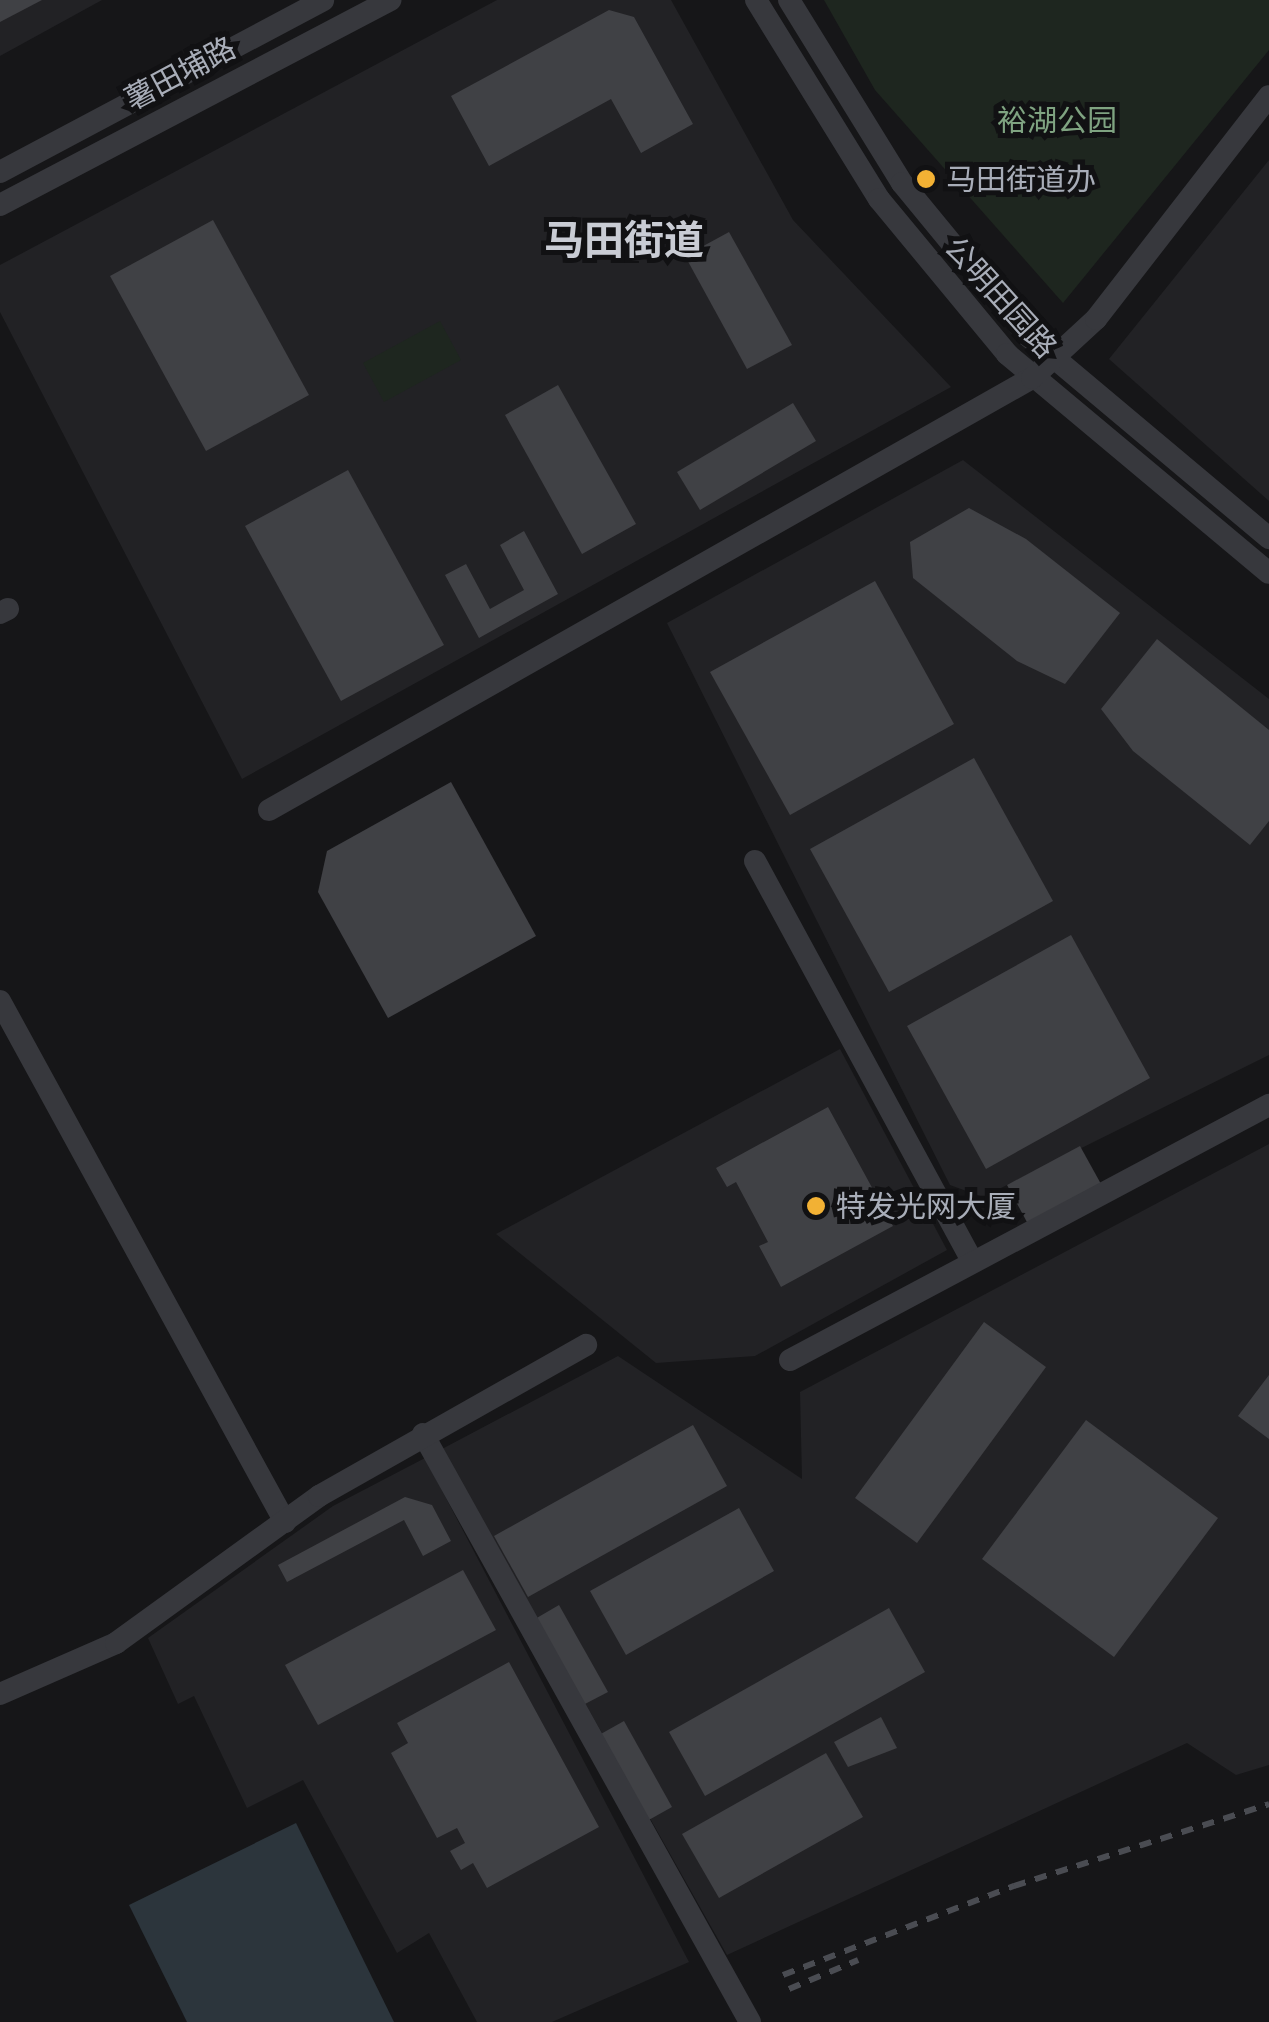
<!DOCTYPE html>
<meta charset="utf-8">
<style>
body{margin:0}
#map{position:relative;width:1269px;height:2022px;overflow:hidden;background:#161618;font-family:"PT Sans","Noto Sans SC",sans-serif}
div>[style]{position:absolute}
.built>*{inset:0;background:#222225}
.green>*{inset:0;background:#1e261f}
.water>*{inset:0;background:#2c353c}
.building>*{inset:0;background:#404145}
.minor>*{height:22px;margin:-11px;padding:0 11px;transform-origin:11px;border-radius:11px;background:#37383d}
.rail>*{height:6px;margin-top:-3px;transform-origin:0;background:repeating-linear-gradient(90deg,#4a4c52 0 12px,transparent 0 22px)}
.dots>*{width:28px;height:28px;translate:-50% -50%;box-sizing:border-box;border:5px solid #111113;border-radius:50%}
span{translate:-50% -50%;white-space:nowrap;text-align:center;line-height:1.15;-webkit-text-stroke:10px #111113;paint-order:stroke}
.street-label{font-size:30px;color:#a8adb8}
.park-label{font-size:30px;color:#7fa381}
.poi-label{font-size:30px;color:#a8adb8}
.left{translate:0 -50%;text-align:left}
.district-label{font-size:40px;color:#c9ccd4;font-weight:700}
</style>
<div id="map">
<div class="built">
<div style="clip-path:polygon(0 0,102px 0,0 56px)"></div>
<div style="clip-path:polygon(497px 0,671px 0,793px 220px,951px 387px,242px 779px,0 312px,0 265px)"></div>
<div style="clip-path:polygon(1269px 160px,1269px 501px,1109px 359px)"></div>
<div style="clip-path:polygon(963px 460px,1269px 699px,1269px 1055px,983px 1197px,950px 1185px,667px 623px)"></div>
<div style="clip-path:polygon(840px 1049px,947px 1250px,755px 1356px,656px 1363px,496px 1234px)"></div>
<div style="clip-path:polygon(1269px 1144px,1269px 1765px,1236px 1775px,1187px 1743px,727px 1955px,442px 1449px,618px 1356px,802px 1479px,800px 1392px)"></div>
<div style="clip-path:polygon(425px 1458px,689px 1962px,552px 2022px,477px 2022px,429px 1933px,397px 1953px,303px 1780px,247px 1808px,194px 1696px,178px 1704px,148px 1638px,333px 1506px)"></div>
</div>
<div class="green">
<div style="clip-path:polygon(824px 0,1269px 0,1269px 50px,1063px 303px,875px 90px)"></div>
<div style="clip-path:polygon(440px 321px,461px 360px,384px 402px,363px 363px)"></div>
</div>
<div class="water">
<div style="clip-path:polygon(296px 1823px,394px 2022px,187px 2022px,129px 1905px)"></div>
</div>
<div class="building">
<div style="clip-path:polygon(0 0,42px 0,0 22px)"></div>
<div style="clip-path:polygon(609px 10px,634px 17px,693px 124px,641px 153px,611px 99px,489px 166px,451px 96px)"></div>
<div style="clip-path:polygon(213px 220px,309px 395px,206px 451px,110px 276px)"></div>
<div style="clip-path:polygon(729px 232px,792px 345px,747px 369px,685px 256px)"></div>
<div style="clip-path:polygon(558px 385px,636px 524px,582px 554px,505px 415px)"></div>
<div style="clip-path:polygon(793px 403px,816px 441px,700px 510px,677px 472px)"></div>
<div style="clip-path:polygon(348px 470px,444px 645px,341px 701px,245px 526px)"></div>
<div style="clip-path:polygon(969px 508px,1026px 539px,1120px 613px,1065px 684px,1017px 661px,913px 578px,910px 542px)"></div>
<div style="clip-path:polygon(524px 531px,558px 594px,479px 638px,445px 575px,466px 564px,490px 609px,524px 590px,500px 545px)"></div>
<div style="clip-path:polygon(875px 581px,954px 724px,790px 815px,710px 672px)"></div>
<div style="clip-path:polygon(1157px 639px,1269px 730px,1269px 821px,1250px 845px,1133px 751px,1101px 709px)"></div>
<div style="clip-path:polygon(974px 758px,1053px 901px,889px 992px,810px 849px)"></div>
<div style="clip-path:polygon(451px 782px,536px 936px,388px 1018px,318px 892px,327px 851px)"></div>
<div style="clip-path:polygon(1071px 935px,1150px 1078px,986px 1169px,907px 1026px)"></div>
<div style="clip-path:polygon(828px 1107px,893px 1226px,781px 1287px,759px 1246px,768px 1242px,736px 1182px,727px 1187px,716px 1168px)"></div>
<div style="clip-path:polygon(1080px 1146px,1101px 1184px,1028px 1224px,1007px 1185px)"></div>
<div style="clip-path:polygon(984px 1322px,1046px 1367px,917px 1543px,855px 1498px)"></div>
<div style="clip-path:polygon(1269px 1375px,1269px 1439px,1238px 1416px)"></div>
<div style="clip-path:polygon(1086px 1420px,1218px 1518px,1114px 1657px,982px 1559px)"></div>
<div style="clip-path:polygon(693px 1425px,727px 1486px,528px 1597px,494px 1536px)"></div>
<div style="clip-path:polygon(405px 1497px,432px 1505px,451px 1541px,423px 1556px,404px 1520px,287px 1582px,278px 1565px)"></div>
<div style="clip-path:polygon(739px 1508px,774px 1571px,626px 1655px,590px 1591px)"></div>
<div style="clip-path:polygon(463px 1570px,496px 1630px,318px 1725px,285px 1665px)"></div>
<div style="clip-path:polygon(559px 1605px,608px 1692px,583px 1705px,535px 1619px)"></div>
<div style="clip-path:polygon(889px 1608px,925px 1672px,705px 1796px,669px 1732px)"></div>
<div style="clip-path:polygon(509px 1662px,599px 1827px,487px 1888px,473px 1863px,461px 1870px,450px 1851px,465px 1843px,457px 1828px,437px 1838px,391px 1753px,408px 1743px,397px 1723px)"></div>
<div style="clip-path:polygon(881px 1717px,897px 1748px,848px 1767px,834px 1742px)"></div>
<div style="clip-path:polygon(624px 1721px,672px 1807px,647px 1821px,599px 1735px)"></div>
<div style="clip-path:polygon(826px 1753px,863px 1817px,719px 1898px,682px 1834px)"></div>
</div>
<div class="minor">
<div style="left:756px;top:0;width:234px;rotate:58.3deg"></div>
<div style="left:879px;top:199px;width:201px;rotate:50.4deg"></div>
<div style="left:1007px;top:354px;width:341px;rotate:39.9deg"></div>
<div style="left:789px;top:0;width:215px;rotate:58.3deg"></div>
<div style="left:902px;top:183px;width:197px;rotate:50.6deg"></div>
<div style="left:1027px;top:335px;width:316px;rotate:40deg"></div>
<div style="left:0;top:172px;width:366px;rotate:-28deg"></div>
<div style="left:0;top:205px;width:441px;rotate:-27.7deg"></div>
<div style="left:0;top:613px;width:9px;rotate:-27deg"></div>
<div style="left:269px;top:810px;width:877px;rotate:-29.52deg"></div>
<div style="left:1032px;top:378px;width:87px;rotate:-42.7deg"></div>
<div style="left:1096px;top:319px;width:282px;rotate:-52.2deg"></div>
<div style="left:755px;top:861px;width:456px;rotate:61.5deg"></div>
<div style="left:0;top:1001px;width:594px;rotate:61.32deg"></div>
<div style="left:790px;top:1360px;width:543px;rotate:-28.03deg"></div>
<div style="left:423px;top:1434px;width:673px;rotate:60.92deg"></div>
<div style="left:0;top:1694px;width:127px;rotate:-23.7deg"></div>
<div style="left:116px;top:1643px;width:251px;rotate:-35.9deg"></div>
<div style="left:319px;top:1496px;width:307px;rotate:-29.5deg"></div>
</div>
<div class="rail">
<div style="left:783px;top:1975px;width:248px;rotate:-21.1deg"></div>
<div style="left:1014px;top:1886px;width:268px;rotate:-17.8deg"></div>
<div style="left:789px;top:1989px;width:75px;rotate:-22.8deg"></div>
</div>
<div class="dots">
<div style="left:926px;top:179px;background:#f2b134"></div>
<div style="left:816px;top:1206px;background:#f2b134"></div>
</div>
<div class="street-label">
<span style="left:180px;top:73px;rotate:-28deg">薯田埔路</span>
<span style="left:1001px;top:297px;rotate:48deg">公明田园路</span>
</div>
<div class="park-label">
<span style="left:1057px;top:120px">裕湖公园</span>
</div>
<div class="poi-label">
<span class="left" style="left:946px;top:179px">马田街道办</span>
<span class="left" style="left:836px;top:1206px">特发光网大厦</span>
</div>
<div class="district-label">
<span style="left:624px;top:239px">马田街道</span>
</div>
</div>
